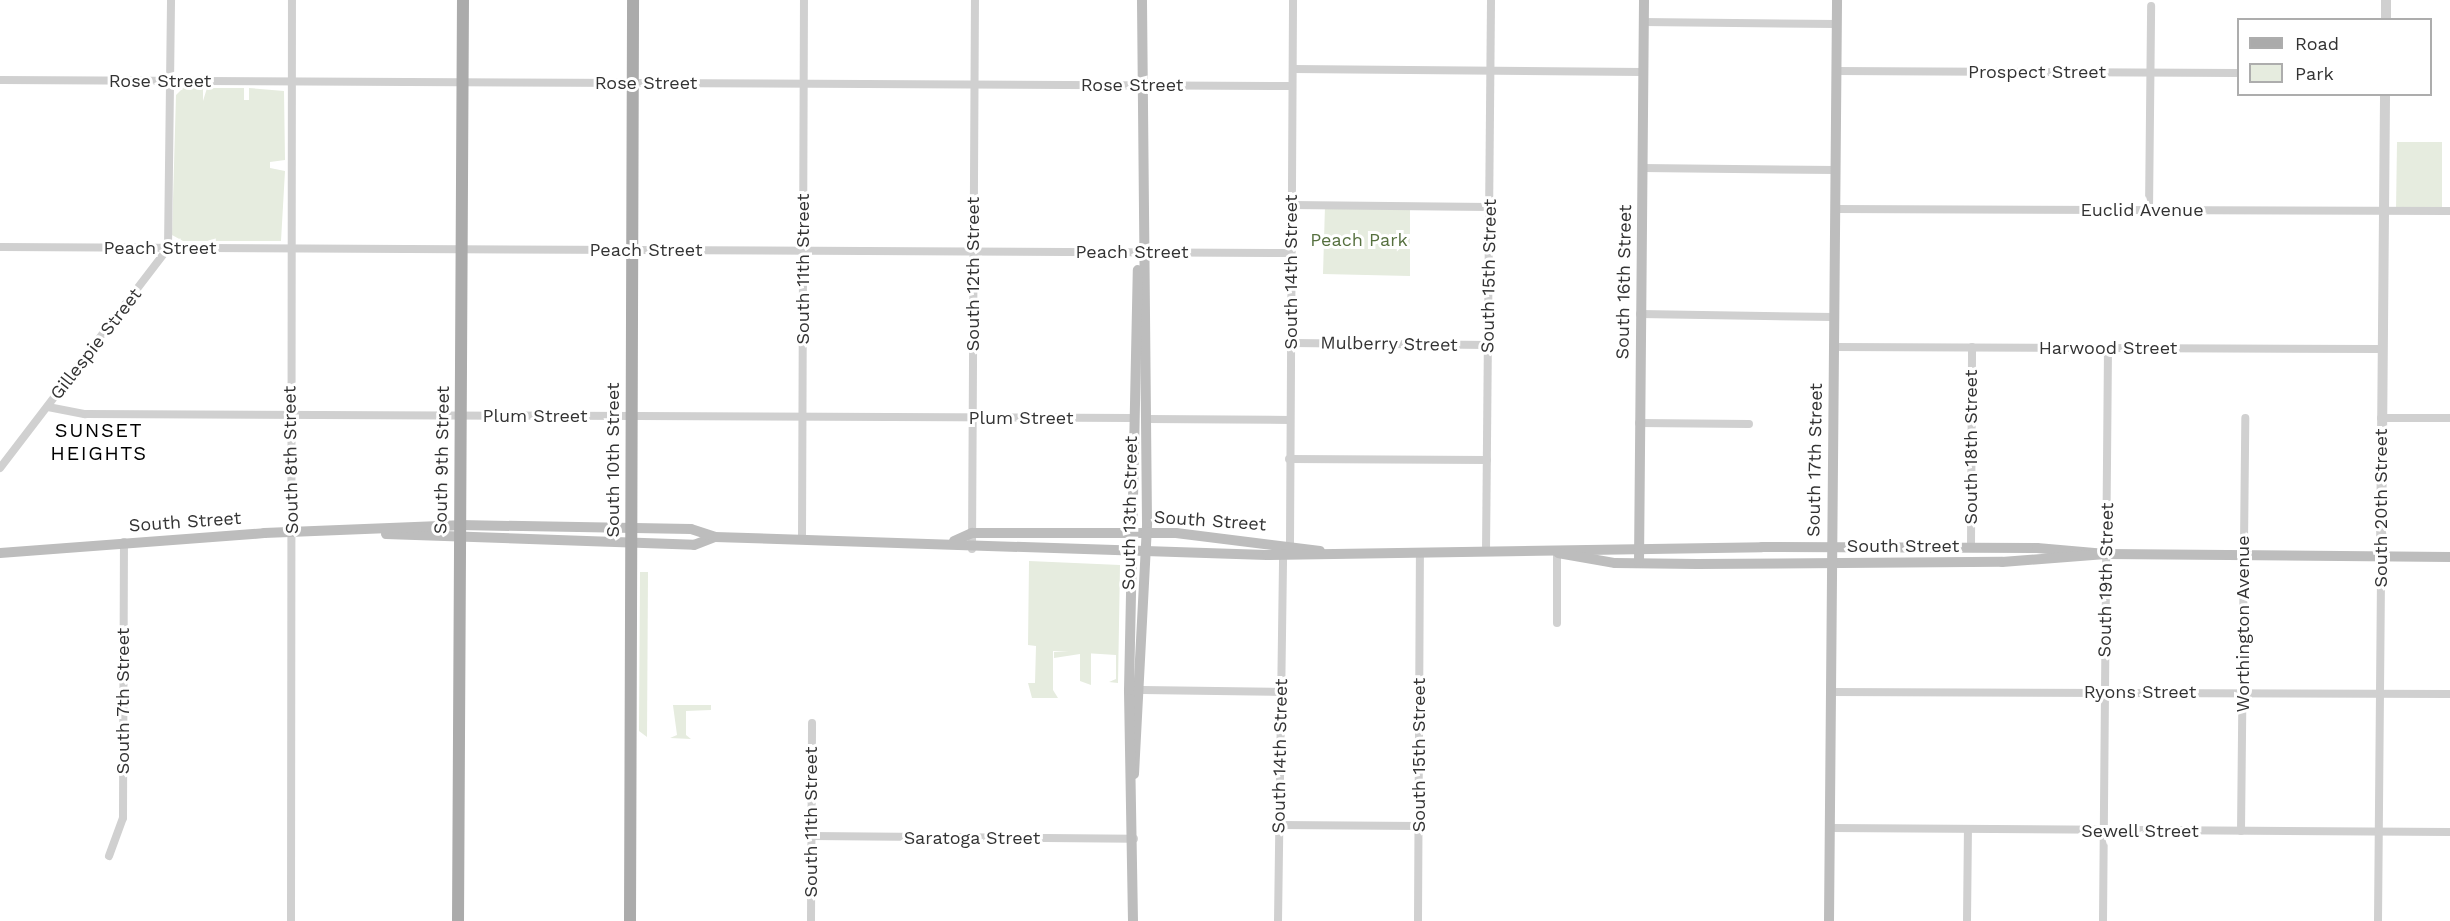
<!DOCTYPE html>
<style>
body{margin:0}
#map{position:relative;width:2450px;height:921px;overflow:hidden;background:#fff;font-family:"Work Sans",sans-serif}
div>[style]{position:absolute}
.green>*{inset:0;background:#e6ecdf}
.minor>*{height:8px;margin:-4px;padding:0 4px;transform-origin:4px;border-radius:4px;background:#d0d0d0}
.tertiary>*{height:10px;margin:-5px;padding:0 5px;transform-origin:5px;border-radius:5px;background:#d0d0d0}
.secondary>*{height:10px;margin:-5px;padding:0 5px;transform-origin:5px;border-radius:5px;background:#bdbdbd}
.primary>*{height:12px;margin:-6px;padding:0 6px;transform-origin:6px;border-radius:6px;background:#ababab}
span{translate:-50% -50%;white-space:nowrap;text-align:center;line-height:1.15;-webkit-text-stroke:6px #fff;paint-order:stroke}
.street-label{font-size:18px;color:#333}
.park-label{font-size:18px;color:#56703f}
.neighbourhood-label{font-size:20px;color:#000;letter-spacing:1.5px}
.legend{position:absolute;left:2237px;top:18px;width:195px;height:78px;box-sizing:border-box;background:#fff;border:2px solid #adadad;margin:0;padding:8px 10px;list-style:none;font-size:18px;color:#333}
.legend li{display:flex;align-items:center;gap:12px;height:30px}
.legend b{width:30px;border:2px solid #adadad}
</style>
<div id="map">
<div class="green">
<div style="clip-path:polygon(183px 88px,203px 88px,203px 101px,207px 88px,244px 88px,244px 100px,249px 100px,249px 88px,284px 91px,285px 160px,270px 162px,270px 168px,285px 171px,281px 241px,183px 241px,172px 235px,176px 95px)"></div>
<div style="clip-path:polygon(2397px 142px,2442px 142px,2442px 211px,2396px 211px)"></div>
<div style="clip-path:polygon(1325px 206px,1410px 206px,1410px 276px,1323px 274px)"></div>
<div style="clip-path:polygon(1029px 561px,1120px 565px,1118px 683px,1109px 682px,1116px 679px,1116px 655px,1053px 651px,1053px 690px,1058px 698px,1032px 698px,1028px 683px,1035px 683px,1036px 646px,1028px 645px)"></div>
<div style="clip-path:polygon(640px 572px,648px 572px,647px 737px,639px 731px)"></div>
<div style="clip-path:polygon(1091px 652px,1091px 685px,1080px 681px,1080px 654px,1054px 658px,1054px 652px)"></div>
<div style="clip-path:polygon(672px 698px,673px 705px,711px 705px,711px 710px,686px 711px,686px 735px,691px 739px,670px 738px,677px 735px)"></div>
</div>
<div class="minor">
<div style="left:1643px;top:22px;width:193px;rotate:0.6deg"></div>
<div style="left:1293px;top:69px;width:350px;rotate:0.5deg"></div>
<div style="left:1836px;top:71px;width:402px;rotate:0.3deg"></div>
<div style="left:0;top:80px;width:1292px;rotate:0.27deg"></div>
<div style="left:1642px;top:168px;width:193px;rotate:0.6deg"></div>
<div style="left:1291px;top:205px;width:198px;rotate:0.6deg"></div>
<div style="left:1835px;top:209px;width:615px;rotate:0.19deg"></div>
<div style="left:2149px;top:210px;width:204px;rotate:-89.4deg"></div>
<div style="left:0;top:247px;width:1291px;rotate:0.27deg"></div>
<div style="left:168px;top:248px;width:248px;rotate:-89.3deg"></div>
<div style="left:1640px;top:314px;width:193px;rotate:0.9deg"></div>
<div style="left:1291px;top:343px;width:197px;rotate:0.6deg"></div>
<div style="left:1833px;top:347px;width:549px;rotate:0.21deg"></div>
<div style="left:48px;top:407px;width:38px;rotate:11deg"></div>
<div style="left:85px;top:414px;width:1047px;rotate:0.22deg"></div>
<div style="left:2381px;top:418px;width:69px"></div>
<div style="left:1147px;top:419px;width:143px;rotate:0.4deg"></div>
<div style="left:1639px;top:423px;width:110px;rotate:0.5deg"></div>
<div style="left:1289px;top:459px;width:198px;rotate:0.3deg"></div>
<div style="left:0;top:468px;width:277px;rotate:-52.6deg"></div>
<div style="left:802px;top:539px;width:539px;rotate:-89.79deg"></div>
<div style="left:1290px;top:543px;width:543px;rotate:-89.68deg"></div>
<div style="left:1971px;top:547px;width:200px;rotate:-89.7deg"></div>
<div style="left:972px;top:549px;width:549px;rotate:-89.69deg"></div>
<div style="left:1486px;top:552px;width:552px;rotate:-89.48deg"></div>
<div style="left:1557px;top:623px;width:71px;rotate:-90deg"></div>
<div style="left:1142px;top:690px;width:139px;rotate:0.8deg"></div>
<div style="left:1830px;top:692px;width:620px;rotate:0.18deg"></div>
<div style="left:1279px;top:825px;width:140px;rotate:0.4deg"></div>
<div style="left:1830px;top:828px;width:620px;rotate:0.37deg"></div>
<div style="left:2241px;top:831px;width:413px;rotate:-89.4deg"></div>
<div style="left:811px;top:836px;width:323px;rotate:0.5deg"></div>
<div style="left:109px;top:856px;width:40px;rotate:-69.8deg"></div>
<div style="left:123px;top:818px;width:276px;rotate:-89.8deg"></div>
<div style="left:291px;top:921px;width:921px;rotate:-89.94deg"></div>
<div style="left:811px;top:921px;width:198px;rotate:-89.7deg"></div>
<div style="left:1278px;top:921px;width:366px;rotate:-89.2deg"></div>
<div style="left:1418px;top:921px;width:369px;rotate:-89.7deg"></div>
<div style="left:1967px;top:921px;width:92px;rotate:-89.4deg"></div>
<div style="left:2103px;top:921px;width:573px;rotate:-89.5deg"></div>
<div style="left:2378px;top:921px;width:364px;rotate:-89.5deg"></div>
</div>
<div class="tertiary">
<div style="left:2386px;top:20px;width:20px;rotate:-90deg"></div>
<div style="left:2381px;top:557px;width:463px;rotate:-89.5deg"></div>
</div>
<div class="secondary">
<div style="left:386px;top:534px;width:308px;rotate:2deg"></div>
<div style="left:694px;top:545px;width:22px;rotate:-21deg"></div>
<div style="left:954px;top:541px;width:20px;rotate:-24deg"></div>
<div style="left:972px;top:533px;width:204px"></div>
<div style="left:1176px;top:533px;width:145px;rotate:7.1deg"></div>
<div style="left:0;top:553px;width:265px;rotate:-4.3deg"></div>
<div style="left:264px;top:533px;width:195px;rotate:-2.3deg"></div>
<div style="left:459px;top:525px;width:232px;rotate:1deg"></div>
<div style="left:691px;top:529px;width:25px;rotate:18deg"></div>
<div style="left:715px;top:537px;width:552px;rotate:1.87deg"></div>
<div style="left:1267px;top:555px;width:495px;rotate:-0.9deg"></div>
<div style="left:1762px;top:547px;width:275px;rotate:0.2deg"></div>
<div style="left:2037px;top:548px;width:69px;rotate:5deg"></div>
<div style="left:1558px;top:553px;width:58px;rotate:10deg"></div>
<div style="left:1615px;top:563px;width:82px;rotate:0.7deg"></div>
<div style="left:1697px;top:564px;width:305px;rotate:-0.4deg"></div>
<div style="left:2002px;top:562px;width:104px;rotate:-4.4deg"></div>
<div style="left:2106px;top:554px;width:344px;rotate:0.5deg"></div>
<div style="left:1639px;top:563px;width:563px;rotate:-89.49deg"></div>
<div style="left:1134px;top:774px;width:251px;rotate:-87deg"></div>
<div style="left:1147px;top:523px;width:523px;rotate:-90.55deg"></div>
<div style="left:1133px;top:921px;width:231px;rotate:-91deg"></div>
<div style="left:1129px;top:690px;width:420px;rotate:-88.8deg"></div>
<div style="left:1829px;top:921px;width:921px;rotate:-89.5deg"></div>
</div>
<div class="primary">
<div style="left:458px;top:921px;width:921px;rotate:-89.69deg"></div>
<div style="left:630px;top:921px;width:921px;rotate:-89.81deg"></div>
</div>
<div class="street-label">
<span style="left:2037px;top:72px">Prospect Street</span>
<span style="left:160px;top:81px">Rose Street</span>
<span style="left:646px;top:83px">Rose Street</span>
<span style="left:1132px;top:85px">Rose Street</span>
<span style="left:2142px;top:210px">Euclid Avenue</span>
<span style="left:160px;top:248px">Peach Street</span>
<span style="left:646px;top:250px">Peach Street</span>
<span style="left:1132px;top:252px">Peach Street</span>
<span style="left:803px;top:269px;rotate:-90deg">South 11th Street</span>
<span style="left:1291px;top:272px;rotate:-90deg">South 14th Street</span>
<span style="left:973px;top:274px;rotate:-90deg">South 12th Street</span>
<span style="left:1489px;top:276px;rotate:-89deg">South 15th Street</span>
<span style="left:1624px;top:282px;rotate:-89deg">South 16th Street</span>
<span style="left:96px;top:344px;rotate:-52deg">Gillespie Street</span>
<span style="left:1389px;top:344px;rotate:1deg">Mulberry Street</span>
<span style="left:2108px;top:348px">Harwood Street</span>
<span style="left:535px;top:416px">Plum Street</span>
<span style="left:1021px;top:418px">Plum Street</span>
<span style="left:1971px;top:447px;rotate:-90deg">South 18th Street</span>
<span style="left:291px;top:460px;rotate:-91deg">South 8th Street</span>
<span style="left:442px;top:460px;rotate:-89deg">South 9th Street</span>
<span style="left:613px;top:460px;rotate:-90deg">South 10th Street</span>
<span style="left:1815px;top:460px;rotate:-89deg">South 17th Street</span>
<span style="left:2381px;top:508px;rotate:-90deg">South 20th Street</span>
<span style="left:1130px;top:513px;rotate:-89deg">South 13th Street</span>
<span style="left:1210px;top:521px;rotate:4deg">South Street</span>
<span style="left:185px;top:522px;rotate:-4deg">South Street</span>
<span style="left:1903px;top:546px">South Street</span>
<span style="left:2106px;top:580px;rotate:-89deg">South 19th Street</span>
<span style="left:2243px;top:624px;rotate:-90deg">Worthington Avenue</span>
<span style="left:2140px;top:692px">Ryons Street</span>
<span style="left:123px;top:701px;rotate:-90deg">South 7th Street</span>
<span style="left:1419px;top:755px;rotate:-90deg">South 15th Street</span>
<span style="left:1280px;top:756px;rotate:-89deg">South 14th Street</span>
<span style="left:811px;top:822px;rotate:-90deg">South 11th Street</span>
<span style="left:2140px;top:831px">Sewell Street</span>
<span style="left:972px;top:838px">Saratoga Street</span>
</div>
<div class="park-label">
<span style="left:1359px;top:240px">Peach Park</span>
</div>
<div class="neighbourhood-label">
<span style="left:99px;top:442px">SUNSET<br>HEIGHTS</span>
</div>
<ul class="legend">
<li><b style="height:8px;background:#ababab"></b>Road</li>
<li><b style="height:16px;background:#e6ecdf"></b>Park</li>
</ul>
</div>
